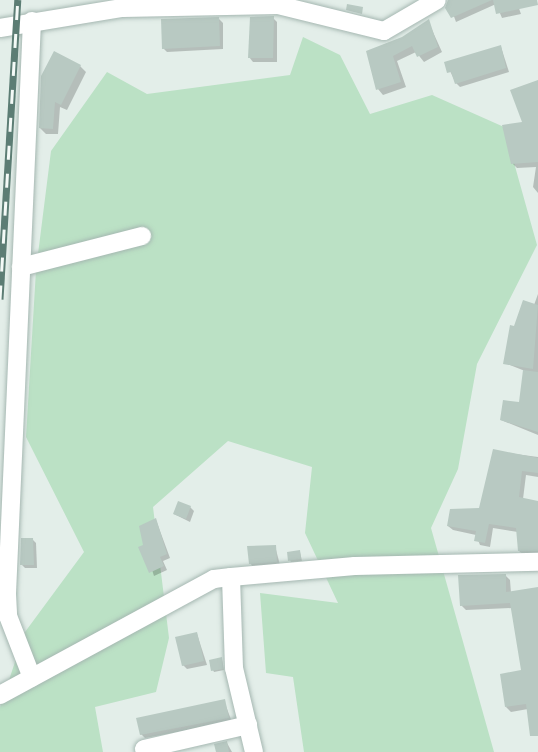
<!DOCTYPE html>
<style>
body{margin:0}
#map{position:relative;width:538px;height:752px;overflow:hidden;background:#e3eee9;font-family:"Fira Sans",sans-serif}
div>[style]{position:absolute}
.green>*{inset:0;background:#bbe1c5}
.shadow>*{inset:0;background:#0003}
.building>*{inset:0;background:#b8c9c2}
.roads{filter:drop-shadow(0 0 2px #a5b7b1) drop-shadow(0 0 2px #a5b7b1)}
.street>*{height:18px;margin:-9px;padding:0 9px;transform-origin:9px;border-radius:9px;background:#fff}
.secondary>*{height:18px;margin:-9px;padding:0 9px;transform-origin:9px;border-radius:9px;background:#fff}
.rail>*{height:7px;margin-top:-3.5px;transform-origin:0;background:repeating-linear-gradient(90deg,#f4faf7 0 14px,#5c7d74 0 28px);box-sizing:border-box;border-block:2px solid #5c7d74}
span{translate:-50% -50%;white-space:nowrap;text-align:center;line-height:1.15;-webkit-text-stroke:5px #f4faf7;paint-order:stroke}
</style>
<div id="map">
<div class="green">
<div style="clip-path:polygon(303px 37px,340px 55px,370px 114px,432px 95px,504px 127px,537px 245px,477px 364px,458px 469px,431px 528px,494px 752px,304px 752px,293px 677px,266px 673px,260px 593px,338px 603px,305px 533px,312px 467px,228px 441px,153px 507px,169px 638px,156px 692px,95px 707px,103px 752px,0 752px,0 707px,25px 632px,84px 552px,26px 437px,36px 270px,51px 151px,107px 72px,147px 94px,290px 75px)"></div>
</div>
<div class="shadow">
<div style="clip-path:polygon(448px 0,516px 0,521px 14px,502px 18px,496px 4px,456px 22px)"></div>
<div style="clip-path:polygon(273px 18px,277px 22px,277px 62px,253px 62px,249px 57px)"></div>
<div style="clip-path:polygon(219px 19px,223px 23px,223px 49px,167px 52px,163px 48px)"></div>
<div style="clip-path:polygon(428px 21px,442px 52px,424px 62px,416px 52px,397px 61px,406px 87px,383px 95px,378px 89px,368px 52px,402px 38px)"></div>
<div style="clip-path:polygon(501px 47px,509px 72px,460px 87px,456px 83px,446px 63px)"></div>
<div style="clip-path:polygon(80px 66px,86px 72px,67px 110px,60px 107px,58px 134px,46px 134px,40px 128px,42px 77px)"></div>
<div style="clip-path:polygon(538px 82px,538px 193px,533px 187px,536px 167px,517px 168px,513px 164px)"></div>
<div style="clip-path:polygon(538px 294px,538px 435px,501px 420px,520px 404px,525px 371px,505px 363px,515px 327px,534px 305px)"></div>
<div style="clip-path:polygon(494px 451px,538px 457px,538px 477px,526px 475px,523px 499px,538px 502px,538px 556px,524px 555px,519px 551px,518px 532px,493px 528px,490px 547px,480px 545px,476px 535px,453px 530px,448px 526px,480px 510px)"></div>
<div style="clip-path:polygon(190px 507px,194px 511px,190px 522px,174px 514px)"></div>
<div style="clip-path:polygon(156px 520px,170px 558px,163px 561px,167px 570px,154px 576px,144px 545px)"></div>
<div style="clip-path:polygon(32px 539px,36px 543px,37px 568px,25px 568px,21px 564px)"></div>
<div style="clip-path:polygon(275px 546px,280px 565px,254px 568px,250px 563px)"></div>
<div style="clip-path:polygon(300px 552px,302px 561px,291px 562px,290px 560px)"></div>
<div style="clip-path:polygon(505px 575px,510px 580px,511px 593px,538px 589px,538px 726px,528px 709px,511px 712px,506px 707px,522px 672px,512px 608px,466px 610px,461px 605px)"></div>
<div style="clip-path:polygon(197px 634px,207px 665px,187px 669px,183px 665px)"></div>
<div style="clip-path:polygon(222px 659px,224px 670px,214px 672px,213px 670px)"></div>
<div style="clip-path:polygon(224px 701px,232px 722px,145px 738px,141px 734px)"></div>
<div style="clip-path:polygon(227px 743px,232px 752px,217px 752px)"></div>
</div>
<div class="building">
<div style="clip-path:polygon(448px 0,492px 0,451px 18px,445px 8px)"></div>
<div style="clip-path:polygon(493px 0,537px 0,538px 5px,496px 14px)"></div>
<div style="clip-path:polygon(347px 4px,363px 7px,362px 14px,346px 10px)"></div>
<div style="clip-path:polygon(274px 16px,273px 58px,248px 58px,250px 17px)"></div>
<div style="clip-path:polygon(219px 17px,220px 46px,162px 49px,161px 19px)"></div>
<div style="clip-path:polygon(429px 19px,438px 47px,417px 57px,412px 46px,393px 56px,401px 82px,376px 90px,366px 51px,402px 37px)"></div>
<div style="clip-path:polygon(501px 45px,506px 68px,455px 84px,451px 72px,447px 73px,444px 62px)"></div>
<div style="clip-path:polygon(54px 51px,81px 65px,61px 105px,55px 102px,53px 129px,39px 128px,41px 76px)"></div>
<div style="clip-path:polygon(538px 80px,538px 162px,511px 164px,502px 125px,522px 122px,510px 90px)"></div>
<div style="clip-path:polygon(523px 300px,538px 305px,533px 369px,503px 364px,510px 325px,514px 326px)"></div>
<div style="clip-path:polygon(523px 370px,538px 372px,538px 432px,500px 420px,503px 400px,519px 402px)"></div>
<div style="clip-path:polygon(493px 449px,538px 458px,538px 473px,522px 471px,519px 497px,538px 501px,538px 551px,518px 551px,516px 528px,489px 524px,485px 543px,474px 541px,476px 531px,447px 526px,450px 509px,479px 508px)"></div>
<div style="clip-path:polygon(178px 501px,191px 506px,186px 519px,173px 514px)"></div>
<div style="clip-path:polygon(156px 518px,167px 554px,160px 557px,164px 566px,149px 573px,138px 547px,143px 545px,139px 526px)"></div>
<div style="clip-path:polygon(21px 538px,33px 538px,34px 565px,20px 565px)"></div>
<div style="clip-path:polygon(276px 545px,277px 562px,249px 564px,247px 546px)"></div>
<div style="clip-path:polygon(300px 550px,301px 559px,288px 561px,287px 552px)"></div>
<div style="clip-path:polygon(506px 574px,506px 592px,538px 587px,538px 736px,530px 736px,526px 704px,505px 707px,500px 674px,521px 670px,510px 603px,460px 606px,458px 575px)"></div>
<div style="clip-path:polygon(197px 632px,204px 661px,182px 666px,175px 637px)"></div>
<div style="clip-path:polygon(222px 657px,223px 669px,211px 671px,209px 660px)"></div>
<div style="clip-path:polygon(225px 699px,229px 718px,140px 735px,136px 718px)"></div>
<div style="clip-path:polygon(227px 741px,229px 752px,216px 752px,214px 744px)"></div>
</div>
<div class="roads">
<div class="street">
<div style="left:32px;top:21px;width:574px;rotate:92.5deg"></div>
<div style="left:7px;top:594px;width:22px;rotate:87deg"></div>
<div style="left:8px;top:616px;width:66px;rotate:68.8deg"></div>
<div style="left:21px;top:267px;width:125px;rotate:-14.4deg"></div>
<div style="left:144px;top:749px;width:107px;rotate:-13deg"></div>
<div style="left:254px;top:752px;width:86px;rotate:-103.4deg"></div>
<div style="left:234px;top:668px;width:91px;rotate:-91.9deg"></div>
<div style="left:231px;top:577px;width:124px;rotate:-5.1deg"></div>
<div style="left:355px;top:566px;width:183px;rotate:-1.3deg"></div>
</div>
<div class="secondary">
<div style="left:0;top:28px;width:124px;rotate:-9.3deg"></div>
<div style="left:122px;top:8px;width:156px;rotate:-1.1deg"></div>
<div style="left:278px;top:5px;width:109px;rotate:13.8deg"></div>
<div style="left:384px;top:31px;width:61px;rotate:-30.3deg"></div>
<div style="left:0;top:695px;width:243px;rotate:-28.5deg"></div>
<div style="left:214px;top:579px;width:17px;rotate:-7deg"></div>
</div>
</div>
<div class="rail">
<div style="left:0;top:299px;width:300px;rotate:-86.6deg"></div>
</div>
</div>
